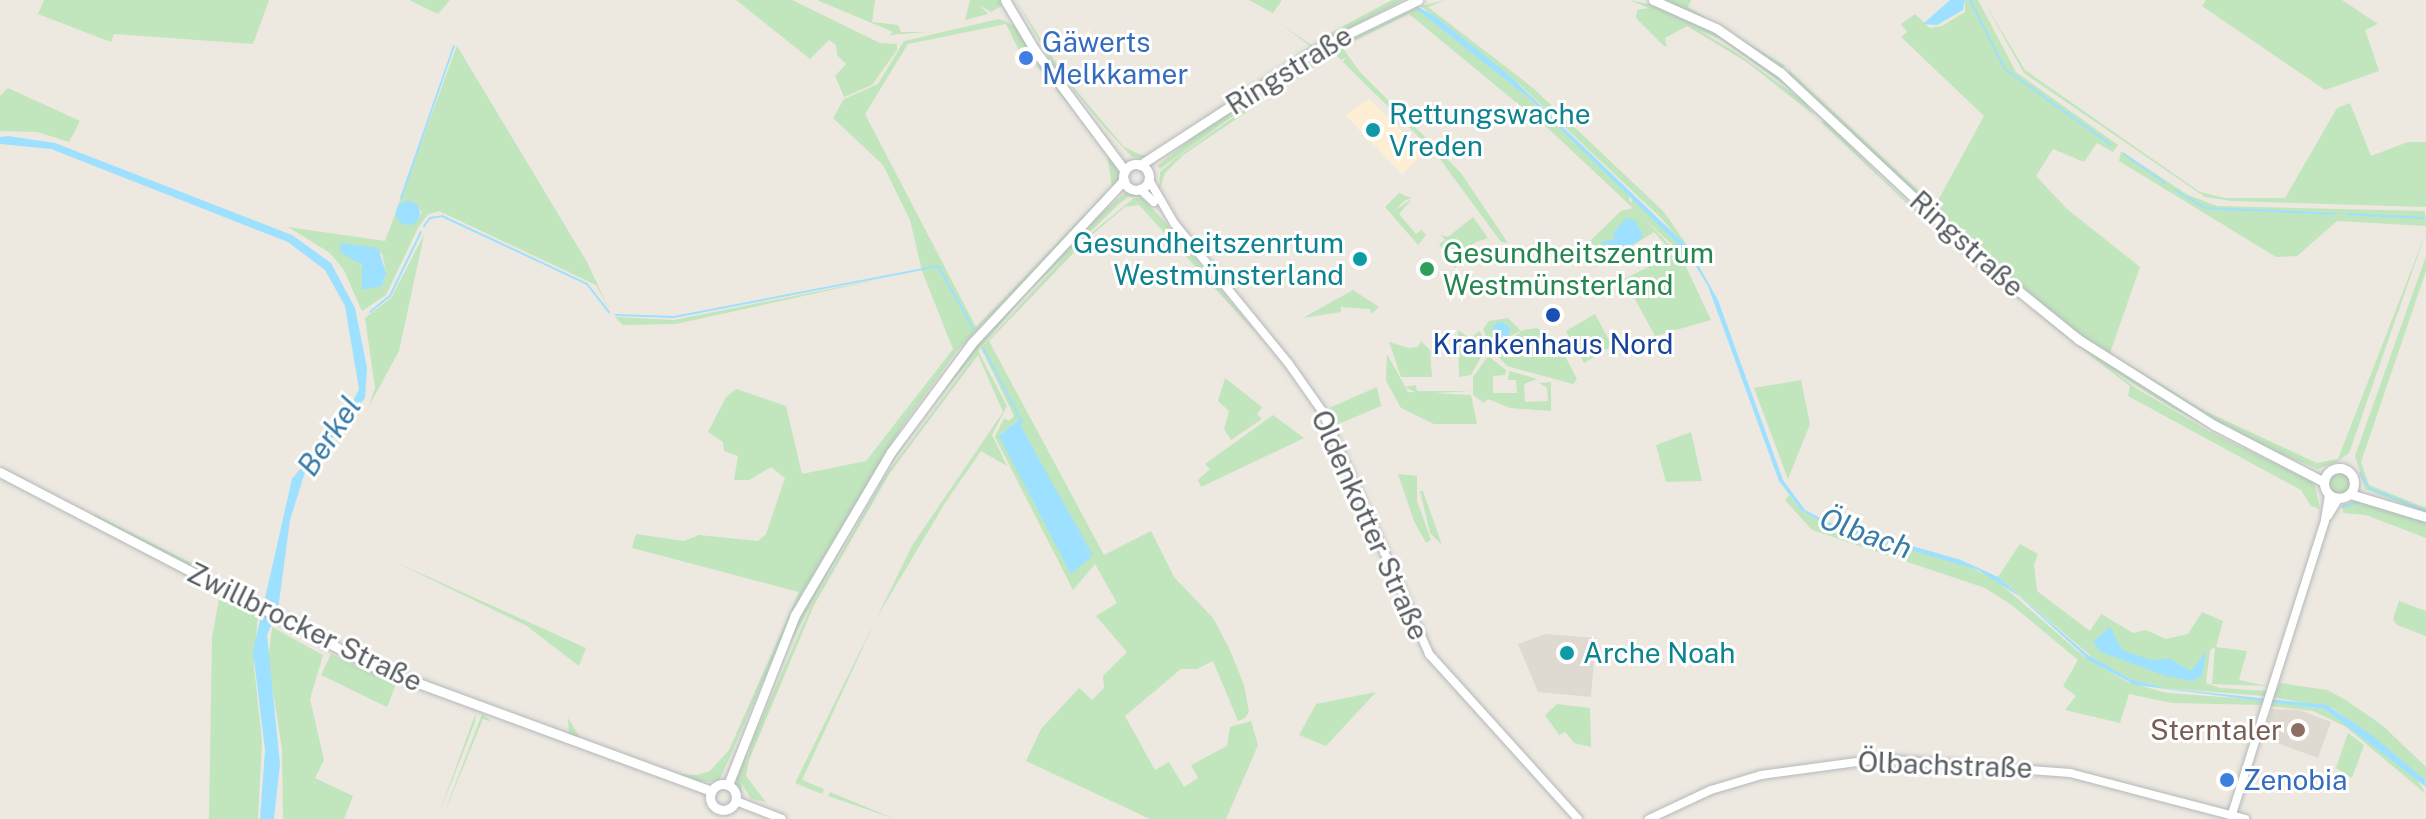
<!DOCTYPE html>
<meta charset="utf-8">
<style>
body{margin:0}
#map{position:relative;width:2426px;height:819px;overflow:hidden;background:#ede9e0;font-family:"Public Sans",sans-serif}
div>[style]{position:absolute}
.commercial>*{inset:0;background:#feefd4}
.education>*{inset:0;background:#dfdad1}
.green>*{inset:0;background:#c1e5bc}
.round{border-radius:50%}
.water>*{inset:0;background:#9ee0ff}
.stream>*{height:2px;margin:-1px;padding:0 1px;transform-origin:1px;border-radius:1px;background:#9ee0ff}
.roads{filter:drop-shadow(0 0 2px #b3b8bc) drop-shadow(0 0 2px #b3b8bc)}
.tertiary>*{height:8px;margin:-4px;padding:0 4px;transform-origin:4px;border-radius:4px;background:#fff}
.secondary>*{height:9px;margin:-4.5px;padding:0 4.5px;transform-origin:4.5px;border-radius:4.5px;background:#fff}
.secondary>.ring{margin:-4.5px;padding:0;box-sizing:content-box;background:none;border:9px solid #fff;border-radius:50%}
.dots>*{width:22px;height:22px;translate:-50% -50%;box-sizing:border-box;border:4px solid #fff;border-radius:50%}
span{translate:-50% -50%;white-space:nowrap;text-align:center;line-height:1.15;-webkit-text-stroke:6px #fff;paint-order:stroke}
.shop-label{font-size:28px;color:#366cbe}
.left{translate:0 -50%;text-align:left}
.street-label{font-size:28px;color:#595e62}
.culture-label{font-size:28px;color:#0d838f}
.right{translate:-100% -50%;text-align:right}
.leisure-label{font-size:28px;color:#27864d}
.transit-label{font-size:28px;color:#164399}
.education-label{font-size:28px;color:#785e54}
.water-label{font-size:30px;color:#397ca8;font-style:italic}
</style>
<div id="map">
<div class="commercial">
<div style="clip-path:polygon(1369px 99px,1424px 153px,1402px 174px,1345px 115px)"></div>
</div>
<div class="education">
<div style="clip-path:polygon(1545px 634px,1596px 638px,1591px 697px,1538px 692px,1518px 644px)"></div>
<div style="clip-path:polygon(2272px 709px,2300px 710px,2331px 722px,2318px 758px,2264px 738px)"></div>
</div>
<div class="green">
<div style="clip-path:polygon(44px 0,269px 0,253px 44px,114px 34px,111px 42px,38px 14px)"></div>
<div style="clip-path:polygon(409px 0,450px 0,438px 14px)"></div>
<div style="clip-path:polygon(736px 0,792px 0,880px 43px,897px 44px,897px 50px,872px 85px,844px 97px,835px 76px,846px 64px,837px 55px,836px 45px,829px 40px,810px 59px)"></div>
<div style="clip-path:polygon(817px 0,875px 0,872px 22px,898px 25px,901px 32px,927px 32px,889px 35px,893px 32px)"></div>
<div style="clip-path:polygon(970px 0,1002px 0,1003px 5px,991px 12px,979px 5px,988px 14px,965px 20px)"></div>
<div style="clip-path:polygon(1016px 0,1065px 77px,1124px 147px,1141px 155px,1150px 155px,1310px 46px,1281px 24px,1313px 46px,1151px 159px,1132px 157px,1103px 126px,1052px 63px)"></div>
<div style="clip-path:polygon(1249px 0,1282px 0,1273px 13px)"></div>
<div style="clip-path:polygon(1392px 0,1403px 0,1323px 42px,1315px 41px)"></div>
<div style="clip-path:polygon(1446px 0,1428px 7px,1533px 88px,1664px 212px,1698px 261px,1660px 217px,1519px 84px,1421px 6px)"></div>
<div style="clip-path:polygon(1630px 0,1665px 8px,1711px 29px,1769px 68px,1802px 98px,1722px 40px)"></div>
<div style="clip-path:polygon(1662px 0,1691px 0,1688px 7px,1786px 66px,1780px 68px,1735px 36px)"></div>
<div style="clip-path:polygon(1965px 0,1978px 0,2016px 72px,2118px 145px,2113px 152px,2097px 143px,2084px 162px,2053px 149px,2036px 176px,2067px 209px,2140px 267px,2110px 353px,2205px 411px,2317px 463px,2338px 459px,2426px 232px,2349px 453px,2337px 462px,2318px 469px,2281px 454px,2196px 411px,2099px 350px,1989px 262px,1789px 75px,1789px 70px,1935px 206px,1984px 116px,1901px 37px,1907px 32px,1901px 24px,1915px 14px,1930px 28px,1942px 26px,1965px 12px)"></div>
<div style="clip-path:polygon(1983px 0,2025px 70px,2200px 192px,2225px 198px,2285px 198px,2337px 108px,2350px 103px,2371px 156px,2408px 142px,2426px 142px,2426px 207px,2232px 201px,2205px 197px,2024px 73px)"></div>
<div style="clip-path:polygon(2206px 0,2342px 0,2378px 24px,2365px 30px,2379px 71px,2325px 90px,2202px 6px)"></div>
<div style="clip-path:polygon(1416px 8px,1529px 98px,1628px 192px,1630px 203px,1634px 198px,1689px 255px,1685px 257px,1551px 131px,1409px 14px,1342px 47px,1359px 71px,1461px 173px,1508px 243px,1501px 242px,1437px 155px,1343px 62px,1346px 57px,1341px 60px,1331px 49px)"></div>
<div style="clip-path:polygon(1648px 8px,1697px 29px,1735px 52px,1805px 102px,1814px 115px,1748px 63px,1687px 26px,1665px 38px,1667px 47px,1663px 45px,1636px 18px,1637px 10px)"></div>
<div style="clip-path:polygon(999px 19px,1016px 26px,1036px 57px,1034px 62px,1027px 55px,1023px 59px,1006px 24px,908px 44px,865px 114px,976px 327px,1112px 186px,1106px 149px,1036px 65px,1042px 65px,1114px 156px,1122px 167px,1119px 184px,956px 352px,901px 428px,802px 594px,719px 781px,697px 782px,569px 736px,568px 718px,581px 739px,678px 774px,697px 775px,710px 771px,729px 750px,799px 592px,632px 548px,636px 534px,684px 541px,699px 535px,758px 541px,766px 534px,785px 478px,771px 467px,749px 480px,734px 480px,738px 456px,724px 451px,723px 442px,708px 432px,726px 397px,736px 389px,786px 406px,802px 474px,866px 461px,953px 349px,922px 271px,910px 220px,883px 165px,833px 118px,844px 99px,878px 84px,904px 41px)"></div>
<div style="clip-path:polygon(evenodd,457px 46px,587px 262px,609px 309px,596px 285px,439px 211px,427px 215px,418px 228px,386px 295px,362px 311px,344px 270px,330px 253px,288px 227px,385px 241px,457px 46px,402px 202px,418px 206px,422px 213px,415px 222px,410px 224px,402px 202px,457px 46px,382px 253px,386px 273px,382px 287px,356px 260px,382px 253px)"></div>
<div style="clip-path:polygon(1323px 54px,1327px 58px,1183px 155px,1165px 173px,1159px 191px,1160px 172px,1176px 158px)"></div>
<div style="clip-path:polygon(1317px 55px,1160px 169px,1157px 166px,1215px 120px)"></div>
<div style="clip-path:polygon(8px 88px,80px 121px,69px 142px,37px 132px,0 131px,0 96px)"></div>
<div style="clip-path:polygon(1825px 120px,1884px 180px,2017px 303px,1959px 252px,1821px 122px)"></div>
<div style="clip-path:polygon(1835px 127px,2019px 296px,1944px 234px)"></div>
<div style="clip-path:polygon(2121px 151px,2188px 195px,2217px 206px,2425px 211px,2426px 226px,2337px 221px,2297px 256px,2276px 257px,2119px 161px)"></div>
<div style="clip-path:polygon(1126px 192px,1144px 197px,1128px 197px,1119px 204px,1026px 294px,930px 408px,876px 485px,787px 649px,749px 744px,740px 798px,734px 783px,737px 767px,794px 625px,878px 476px,976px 344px,1088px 225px)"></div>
<div style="clip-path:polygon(1399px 193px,1411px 198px,1404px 201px,1395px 210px,1412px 199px,1399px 214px,1416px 234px,1421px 230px,1426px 235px,1418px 245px,1385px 207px)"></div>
<div style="clip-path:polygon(evenodd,1134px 198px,1142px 198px,1165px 222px,1263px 341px,1139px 205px,1125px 207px,1087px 239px,989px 341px,1104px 555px,1151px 531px,1174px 577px,1213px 618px,1229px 648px,1244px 685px,1249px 712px,1245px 718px,1238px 721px,1213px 661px,1197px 669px,1181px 669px,1125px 716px,1155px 770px,1169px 762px,1184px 787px,1198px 778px,1191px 765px,1227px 746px,1230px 727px,1251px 721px,1258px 745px,1226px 819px,1150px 819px,1026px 761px,1041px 729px,1079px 688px,1092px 700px,1104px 688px,1103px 676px,1127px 652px,1096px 616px,1117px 603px,1095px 564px,1073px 590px,995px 437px,1004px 418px,1009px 421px,1014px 416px,981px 348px,1072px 249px,1134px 198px,1017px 420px,1042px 466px,1091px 557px,1026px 485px,1000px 436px,1017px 420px)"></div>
<div style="clip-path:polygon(1634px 208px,1682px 258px,1711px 320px,1655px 336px,1624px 279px,1674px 254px,1654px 232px,1606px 263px,1590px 241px,1621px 211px)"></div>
<div style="clip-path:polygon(1473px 217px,1488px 238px,1474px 243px,1455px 268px,1439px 244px,1445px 240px,1441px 235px,1448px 237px)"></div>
<div style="clip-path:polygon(424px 235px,399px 351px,369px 406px,375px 388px,365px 318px,391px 298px)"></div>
<div style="clip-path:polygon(2426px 256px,2426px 271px,2361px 462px,2369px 485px,2426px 508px,2426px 513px,2365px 489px,2355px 456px)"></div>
<div style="clip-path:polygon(890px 277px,676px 324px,623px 325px,615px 317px,674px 320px)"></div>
<div style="clip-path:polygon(1353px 290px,1379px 307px,1371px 314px,1370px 309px,1341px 307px,1341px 312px,1303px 318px)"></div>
<div style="clip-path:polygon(2026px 306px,2137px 389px,2210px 432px,2314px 482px,2320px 509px,2311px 506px,2301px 490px,2128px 396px,2130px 386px)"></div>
<div style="clip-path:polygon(2029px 306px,2158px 396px,2313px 479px,2172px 408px,2098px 361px)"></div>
<div style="clip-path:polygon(1595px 314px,1612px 346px,1584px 363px,1566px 331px)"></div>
<div style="clip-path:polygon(1508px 318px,1521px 331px,1508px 337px,1506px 323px,1493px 332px,1506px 343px,1493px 350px,1494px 339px,1487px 339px,1483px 329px,1489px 321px)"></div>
<div style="clip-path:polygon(1537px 328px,1557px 341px,1577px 379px,1573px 384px,1507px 366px,1494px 352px,1523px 330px)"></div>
<div style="clip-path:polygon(1458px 330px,1470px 338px,1480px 331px,1487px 346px,1471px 375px,1459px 377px)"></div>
<div style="clip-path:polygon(1421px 341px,1430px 350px,1432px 377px,1401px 377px,1389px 342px,1409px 348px,1418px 347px)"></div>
<div style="clip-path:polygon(978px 351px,1007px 406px,992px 435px,1007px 466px,981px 451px,945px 503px,876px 619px,802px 780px,824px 789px,822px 794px,795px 783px,913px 544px,1003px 412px,978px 355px,889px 474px,814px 605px,749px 760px,746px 776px,766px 802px,751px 799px,741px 782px,752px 741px,812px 604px,885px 476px)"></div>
<div style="clip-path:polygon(1387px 354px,1408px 392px,1471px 395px,1477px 424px,1434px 424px,1401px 408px,1386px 381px)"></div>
<div style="clip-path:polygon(1488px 356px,1506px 370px,1505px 375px,1493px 376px,1493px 393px,1517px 393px,1516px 380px,1508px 380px,1509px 371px,1537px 379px,1524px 384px,1525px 402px,1548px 401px,1547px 388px,1539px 383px,1551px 382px,1551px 411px,1510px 408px,1488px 399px,1484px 403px,1473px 395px,1473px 377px)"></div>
<div style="clip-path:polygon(1225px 378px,1262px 407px,1257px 414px,1262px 419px,1231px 440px,1224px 429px,1229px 411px,1218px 401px)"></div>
<div style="clip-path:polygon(1801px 380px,1810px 424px,1788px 479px,1754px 388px)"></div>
<div style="clip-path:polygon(1416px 385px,1417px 391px,1471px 391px,1418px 394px,1405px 387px)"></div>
<div style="clip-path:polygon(1377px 387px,1381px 406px,1336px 425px,1327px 409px)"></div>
<div style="clip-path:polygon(1273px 415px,1304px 438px,1201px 487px,1198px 480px,1210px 469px,1205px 464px)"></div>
<div style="clip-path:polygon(1691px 432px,1702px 481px,1666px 482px,1656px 445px)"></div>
<div class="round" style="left:2328px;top:472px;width:22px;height:22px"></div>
<div style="clip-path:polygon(1398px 474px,1417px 476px,1417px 501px,1431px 540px,1426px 543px,1414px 521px)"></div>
<div style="clip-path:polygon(1420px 491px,1423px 491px,1442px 545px,1430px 533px)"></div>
<div style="clip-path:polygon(1789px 495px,1801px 510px,1823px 524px,1963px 564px,1995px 579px,2082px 655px,2127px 682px,2167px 693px,2264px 700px,2262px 705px,2172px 703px,2129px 694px,2120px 723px,2065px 710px,2076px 696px,2063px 686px,2078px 660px,2013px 606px,1985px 588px,1812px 530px,1785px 500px)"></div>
<div style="clip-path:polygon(2358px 500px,2426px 520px,2426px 538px,2366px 515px,2343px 513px,2343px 505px)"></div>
<div style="clip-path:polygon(94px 514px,199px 567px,200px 572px,94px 517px)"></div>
<div style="clip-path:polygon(2020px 544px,2038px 554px,2034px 564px,2037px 591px,2090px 631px,2101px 614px,2133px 633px,2146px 630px,2166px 639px,2188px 634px,2202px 612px,2223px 621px,2216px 647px,2247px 651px,2239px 680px,2267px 686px,2212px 684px,2215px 647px,2210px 650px,2206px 683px,2220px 688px,2267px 691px,2265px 696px,2165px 688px,2130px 679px,2098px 662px,1998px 577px)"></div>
<div style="clip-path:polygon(391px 560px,586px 648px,579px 666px,527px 626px)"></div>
<div style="clip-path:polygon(220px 593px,258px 613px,254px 666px,262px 741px,258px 819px,209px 819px,212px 638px)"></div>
<div style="clip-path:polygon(2399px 601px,2426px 611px,2426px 636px,2397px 625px,2393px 619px)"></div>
<div style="clip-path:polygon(272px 627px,323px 655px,310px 699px,324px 760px,315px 778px,353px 796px,344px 819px,283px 819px,282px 749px,268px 660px)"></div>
<div style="clip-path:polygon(331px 654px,396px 684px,387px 707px,321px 675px)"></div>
<div style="clip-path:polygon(2280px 683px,2327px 690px,2344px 699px,2382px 725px,2426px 767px,2426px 781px,2333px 708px,2272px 697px)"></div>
<div style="clip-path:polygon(1376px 692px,1326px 746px,1299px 735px,1316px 704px)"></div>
<div style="clip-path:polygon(2271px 701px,2325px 709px,2348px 722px,2416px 778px,2426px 794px,2346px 727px,2313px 711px,2270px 706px)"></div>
<div style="clip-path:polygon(1557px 704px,1590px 708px,1591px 747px,1574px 743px,1565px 732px,1559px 735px,1545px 715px)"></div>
<div style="clip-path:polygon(476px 712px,475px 722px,437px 819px,475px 715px)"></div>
<div style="clip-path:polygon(482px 714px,492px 722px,483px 719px,442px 819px)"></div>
<div style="clip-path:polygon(2348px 733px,2364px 745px,2352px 778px,2336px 768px)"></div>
<div style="clip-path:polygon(830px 792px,895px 819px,828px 796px)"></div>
</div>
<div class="water">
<div style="clip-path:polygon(1405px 0,1435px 16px,1510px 76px,1688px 247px,1718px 300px,1783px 480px,1805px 510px,1828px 522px,1961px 560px,1998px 577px,2088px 655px,2130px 679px,2165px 688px,2327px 705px,2373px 736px,2425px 780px,2426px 787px,2325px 709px,2135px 685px,2090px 661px,2019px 596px,1978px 570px,1824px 524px,1801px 510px,1779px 481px,1708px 286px,1689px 255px,1529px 98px)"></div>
<div style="clip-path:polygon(1950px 0,1965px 0,1963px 10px,1937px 25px,1923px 24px)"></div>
<div style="clip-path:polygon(8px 136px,55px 143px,292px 235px,331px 263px,355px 308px,367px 368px,365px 398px,305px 472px,290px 520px,278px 610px,267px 635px,280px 764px,274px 819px,260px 819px,265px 750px,253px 651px,292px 479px,348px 411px,359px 389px,345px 306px,325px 270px,288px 242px,51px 149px,0 144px,0 137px)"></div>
<div class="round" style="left:396px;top:201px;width:24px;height:24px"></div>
<div style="clip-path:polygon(1626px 218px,1636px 221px,1643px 237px,1614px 258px,1601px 242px,1615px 239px,1613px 234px)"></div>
<div style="clip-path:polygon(341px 243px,378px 248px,386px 273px,382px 286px,362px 290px,362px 265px,340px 252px)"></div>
<div class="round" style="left:1492px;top:322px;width:18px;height:18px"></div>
<div style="clip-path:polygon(1018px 420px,1091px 557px,1071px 574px,999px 436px)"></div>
<div style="clip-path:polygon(2110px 627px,2122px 650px,2151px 660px,2170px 659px,2191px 671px,2206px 652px,2202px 676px,2192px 681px,2166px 676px,2101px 652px,2093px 642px)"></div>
</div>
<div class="stream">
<div style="left:1970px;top:0;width:77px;rotate:63.1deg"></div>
<div style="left:2005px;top:69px;width:130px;rotate:35.6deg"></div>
<div style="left:2124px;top:154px;width:50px;rotate:35.3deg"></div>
<div style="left:2175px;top:190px;width:35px;rotate:31deg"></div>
<div style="left:2205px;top:208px;width:130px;rotate:2.6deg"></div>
<div style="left:401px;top:198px;width:161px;rotate:-70.8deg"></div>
<div style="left:2347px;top:214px;width:79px;rotate:2.9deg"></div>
<div style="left:424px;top:226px;width:10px;rotate:-53deg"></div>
<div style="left:430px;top:218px;width:12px;rotate:-9deg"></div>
<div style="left:442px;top:216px;width:160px;rotate:25.1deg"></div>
<div style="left:587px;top:284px;width:36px;rotate:52deg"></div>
<div style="left:370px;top:312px;width:26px;rotate:-39deg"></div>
<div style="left:390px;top:296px;width:71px;rotate:-64.2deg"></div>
<div style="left:616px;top:315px;width:58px;rotate:2deg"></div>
<div style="left:674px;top:317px;width:269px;rotate:-10.9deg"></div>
<div style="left:938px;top:266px;width:71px;rotate:60.6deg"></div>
<div style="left:983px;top:348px;width:84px;rotate:62.2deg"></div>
<div style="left:1022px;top:422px;width:4px;rotate:166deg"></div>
<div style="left:1043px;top:469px;width:99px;rotate:60.3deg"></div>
<div style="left:2360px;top:473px;width:17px;rotate:59deg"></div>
<div style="left:2369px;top:488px;width:61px;rotate:22deg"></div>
<div style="left:2342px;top:507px;width:19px;rotate:-16deg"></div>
<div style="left:2420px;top:520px;width:6px;rotate:18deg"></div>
</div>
<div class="roads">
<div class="tertiary">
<div style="left:1149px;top:180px;width:50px;rotate:59.8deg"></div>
<div style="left:1174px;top:223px;width:182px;rotate:50.8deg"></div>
<div style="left:1289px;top:364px;width:57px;rotate:54.9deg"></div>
<div style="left:1322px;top:411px;width:266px;rotate:66.2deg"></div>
<div style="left:1429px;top:654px;width:222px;rotate:47.9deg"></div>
<div style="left:1140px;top:189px;width:19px;rotate:43deg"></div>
<div style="left:2328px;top:516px;width:21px;rotate:-59deg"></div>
<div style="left:736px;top:801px;width:49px;rotate:21.4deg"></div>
<div style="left:2232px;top:814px;width:308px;rotate:-72.4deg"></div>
<div style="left:2325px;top:520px;width:26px;rotate:-81deg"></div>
<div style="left:1649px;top:819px;width:68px;rotate:-25.1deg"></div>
<div style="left:1711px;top:790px;width:52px;rotate:-16.7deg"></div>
<div style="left:1761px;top:775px;width:119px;rotate:-7.7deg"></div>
<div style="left:1879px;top:759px;width:192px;rotate:4.2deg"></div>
<div style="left:2070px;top:773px;width:181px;rotate:14.7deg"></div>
</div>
<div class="secondary">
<div style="left:1005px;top:0;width:57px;rotate:59.4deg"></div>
<div style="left:1034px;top:49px;width:152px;rotate:53.3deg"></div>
<div style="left:1653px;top:0;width:69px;rotate:24deg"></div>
<div style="left:1716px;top:28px;width:79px;rotate:34.7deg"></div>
<div style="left:1781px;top:73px;width:275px;rotate:43.1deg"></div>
<div style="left:1982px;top:261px;width:124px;rotate:39.1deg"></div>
<div style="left:2078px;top:339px;width:161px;rotate:32.3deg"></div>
<div style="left:2214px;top:425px;width:124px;rotate:27.4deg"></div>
<div class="ring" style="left:1123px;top:164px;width:17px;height:17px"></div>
<div style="left:1140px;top:165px;width:216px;rotate:-33.1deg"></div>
<div style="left:1321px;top:47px;width:108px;rotate:-25.9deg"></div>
<div class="ring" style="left:2324px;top:468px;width:21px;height:21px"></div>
<div style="left:0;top:472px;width:420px;rotate:27.5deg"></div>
<div style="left:372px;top:666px;width:361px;rotate:20.2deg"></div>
<div style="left:2350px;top:494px;width:79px;rotate:16.8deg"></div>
<div class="ring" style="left:710px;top:784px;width:17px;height:17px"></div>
<div style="left:728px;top:785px;width:183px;rotate:-68.5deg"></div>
<div style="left:795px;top:615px;width:189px;rotate:-59.5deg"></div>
<div style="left:891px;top:452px;width:136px;rotate:-53.4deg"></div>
<div style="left:972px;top:343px;width:223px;rotate:-47deg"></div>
</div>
</div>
<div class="dots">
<div style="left:1026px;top:58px;background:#3f7fe0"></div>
<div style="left:1373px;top:130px;background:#0f9aa8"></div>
<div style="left:1360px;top:259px;background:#0f9aa8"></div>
<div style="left:1427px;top:269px;background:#2e9e5b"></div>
<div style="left:1553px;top:315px;background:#1a4fb4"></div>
<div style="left:1567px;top:653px;background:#0f9aa8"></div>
<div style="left:2298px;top:730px;background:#8d6e63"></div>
<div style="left:2227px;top:780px;background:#3f7fe0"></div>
</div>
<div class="shop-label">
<span class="left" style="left:1042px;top:58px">Gäwerts<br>Melkkamer</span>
<span class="left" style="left:2243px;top:780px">Zenobia</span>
</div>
<div class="street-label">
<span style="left:1289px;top:70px;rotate:-32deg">Ringstraße</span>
<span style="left:1967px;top:244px;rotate:42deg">Ringstraße</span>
<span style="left:1370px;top:525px;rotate:66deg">Oldenkotter Straße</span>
<span style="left:305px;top:627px;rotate:26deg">Zwillbrocker Straße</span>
<span style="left:1945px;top:765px;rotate:2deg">Ölbachstraße</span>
</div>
<div class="culture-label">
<span class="left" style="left:1389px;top:130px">Rettungswache<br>Vreden</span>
<span class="right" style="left:1344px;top:259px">Gesundheitszenrtum<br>Westmünsterland</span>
<span class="left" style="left:1583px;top:653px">Arche Noah</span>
</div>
<div class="leisure-label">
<span class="left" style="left:1443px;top:269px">Gesundheitszentrum<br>Westmünsterland</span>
</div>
<div class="transit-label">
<span style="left:1553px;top:344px">Krankenhaus Nord</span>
</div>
<div class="education-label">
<span class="right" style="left:2282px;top:730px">Sterntaler</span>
</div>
<div class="water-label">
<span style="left:329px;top:436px;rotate:-56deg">Berkel</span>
<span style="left:1866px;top:533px;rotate:20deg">Ölbach</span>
</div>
</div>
